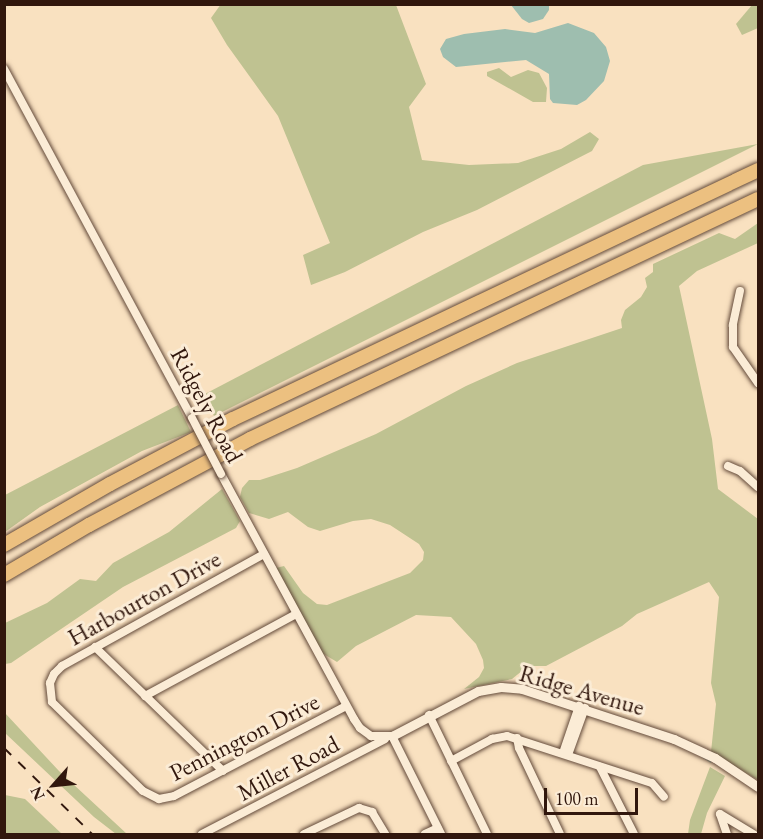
<!DOCTYPE html>
<style>
body{margin:0}
#map{position:relative;width:763px;height:839px;overflow:hidden;background:#f9e1c0;font-family:"EB Garamond",serif}
div>[style]{position:absolute}
.green>*{inset:0;background:#bfc291}
.water>*{inset:0;background:#9ebeaf}
.stream>*{height:2px;margin:-1px;padding:0 1px;transform-origin:1px;border-radius:1px;background:#9ebeaf}
.roads{filter:drop-shadow(0 0 2px #634a3a) drop-shadow(0 0 2px #634a3a)}
.minor>*{height:8px;margin:-4px;padding:0 4px;transform-origin:4px;border-radius:4px;background:#fbecd6}
.tertiary>*{height:9px;margin:-4.5px;padding:0 4.5px;transform-origin:4.5px;border-radius:4.5px;background:#fbecd6}
.motorway>*{height:14px;margin:-7px;padding:0 7px;transform-origin:7px;border-radius:7px;background:#ecc080}
.rail>*{height:2px;margin-top:-1px;transform-origin:0;background:repeating-linear-gradient(90deg,#31170d 0 10px,transparent 0 20px)}
.bridges{filter:drop-shadow(0 0 2px #634a3a) drop-shadow(0 0 2px #634a3a)}
.minor-bridge>*{height:8px;margin:-4px;padding:0 4px;transform-origin:4px;border-radius:4px;background:#fbecd6}
span{translate:-50% -50%;white-space:nowrap;text-align:center;line-height:1.15;-webkit-text-stroke:6px #fbecd6;paint-order:stroke}
.street-label{font-size:24px;color:#31170d}
.frame{position:absolute;inset:0;border:6px solid #31170d;pointer-events:none}
.north{position:absolute;left:24px;top:755px;width:60px;height:60px;-webkit-text-stroke:4px #fbecd6;paint-order:stroke;rotate:243deg;font-size:16px;font-weight:700;line-height:24px;text-align:center;color:#31170d}
.north::after{content:'';display:block;margin:auto;width:21px;height:27px;background:#31170d;clip-path:polygon(50% 0,100% 100%,50% 72%,0 100%)}
.scale{position:absolute;left:544px;top:788px;width:94px;height:27px;box-sizing:border-box;border:3px solid #31170d;border-top:0;padding-left:8px;font-size:18px;line-height:21px;white-space:nowrap;color:#31170d;-webkit-text-stroke:4px #fbecd6;paint-order:stroke}
</style>
<div id="map">
<div class="green">
<div style="clip-path:polygon(221px 4px,396px 5px,426px 84px,409px 107px,422px 160px,469px 165px,518px 163px,561px 149px,590px 132px,599px 139px,592px 151px,477px 210px,423px 232px,345px 272px,311px 285px,303px 255px,330px 243px,278px 116px,227px 45px,211px 18px)"></div>
<div style="clip-path:polygon(752px 5px,758px 5px,758px 28px,742px 35px,736px 24px)"></div>
<div style="clip-path:polygon(499px 68px,511px 77px,528px 70px,539px 73px,547px 88px,546px 102px,533px 102px,487px 76px,487px 72px)"></div>
<div style="clip-path:polygon(758px 144px,214px 416px,203px 395px,643px 165px)"></div>
<div style="clip-path:polygon(758px 223px,758px 243px,697px 271px,679px 286px,712px 439px,718px 489px,758px 519px,758px 780px,711px 752px,716px 704px,711px 683px,719px 597px,709px 582px,637px 614px,622px 626px,546px 666px,528px 666px,512px 679px,464px 689px,479px 677px,484px 668px,483px 660px,476px 644px,451px 617px,416px 615px,356px 646px,337px 662px,322px 653px,276px 568px,284px 566px,303px 593px,317px 604px,327px 605px,410px 573px,423px 560px,424px 552px,419px 544px,390px 525px,371px 519px,353px 521px,320px 531px,308px 527px,288px 512px,269px 519px,249px 513px,240px 497px,242px 488px,249px 480px,260px 480px,297px 468px,376px 434px,466px 386px,517px 363px,622px 328px,621px 320px,625px 310px,641px 297px,647px 287px,645px 278px,653px 272px,653px 264px,719px 233px,735px 239px)"></div>
<div style="clip-path:polygon(178px 405px,191px 432px,142px 451px,40px 507px,5px 532px,5px 495px)"></div>
<div style="clip-path:polygon(222px 489px,240px 521px,236px 528px,123px 587px,11px 663px,5px 664px,5px 623px,47px 603px,80px 579px,96px 581px,113px 563px,169px 532px)"></div>
<div style="clip-path:polygon(5px 713px,59px 771px,127px 834px,116px 834px,94px 817px,5px 733px)"></div>
<div style="clip-path:polygon(710px 767px,725px 776px,707px 813px,701px 834px,688px 834px,690px 820px)"></div>
<div style="clip-path:polygon(5px 795px,25px 799px,62px 834px,5px 834px)"></div>
</div>
<div class="water">
<div style="clip-path:polygon(511px 5px,549px 5px,549px 10px,543px 19px,529px 23px,522px 19px)"></div>
<div style="clip-path:polygon(568px 23px,594px 33px,606px 47px,610px 61px,604px 81px,586px 100px,577px 105px,553px 103px,550px 99px,549px 74px,526px 60px,456px 67px,443px 57px,440px 49px,446px 39px,464px 34px,505px 29px,535px 33px)"></div>
</div>
<div class="stream">
<div style="left:703px;top:757px;width:9px;rotate:32deg"></div>
</div>
<div class="roads">
<div class="minor">
<div style="left:4px;top:69px;width:396px;rotate:61.7deg"></div>
<div style="left:740px;top:291px;width:35px;rotate:102deg"></div>
<div style="left:733px;top:325px;width:22px;rotate:90deg"></div>
<div style="left:733px;top:347px;width:44px;rotate:55.2deg"></div>
<div style="left:728px;top:466px;width:13px;rotate:23deg"></div>
<div style="left:740px;top:471px;width:24px;rotate:42deg"></div>
<div style="left:221px;top:474px;width:279px;rotate:61.5deg"></div>
<div style="left:354px;top:719px;width:11px;rotate:56deg"></div>
<div style="left:360px;top:728px;width:14px;rotate:36deg"></div>
<div style="left:371px;top:736px;width:21px"></div>
<div style="left:264px;top:554px;width:231px;rotate:151deg"></div>
<div style="left:62px;top:666px;width:11px;rotate:135deg"></div>
<div style="left:54px;top:674px;width:10px;rotate:114deg"></div>
<div style="left:50px;top:683px;width:19px;rotate:84deg"></div>
<div style="left:52px;top:702px;width:127px;rotate:44.4deg"></div>
<div style="left:143px;top:791px;width:18px;rotate:27deg"></div>
<div style="left:159px;top:799px;width:15px;rotate:-11deg"></div>
<div style="left:174px;top:796px;width:194px;rotate:-27.6deg"></div>
<div style="left:95px;top:647px;width:178px;rotate:44.1deg"></div>
<div style="left:145px;top:696px;width:172px;rotate:-28.5deg"></div>
<div style="left:429px;top:715px;width:132px;rotate:64deg"></div>
<div style="left:392px;top:736px;width:110px;rotate:63.4deg"></div>
<div style="left:517px;top:738px;width:10px;rotate:79deg"></div>
<div style="left:519px;top:748px;width:95px;rotate:64.5deg"></div>
<div style="left:563px;top:753px;width:50px;rotate:-71.2deg"></div>
<div style="left:568px;top:755px;width:50px;rotate:-70.1deg"></div>
<div style="left:451px;top:761px;width:47px;rotate:-28.2deg"></div>
<div style="left:492px;top:739px;width:15px;rotate:-11deg"></div>
<div style="left:507px;top:736px;width:152px;rotate:18deg"></div>
<div style="left:652px;top:783px;width:18px;rotate:49deg"></div>
<div style="left:600px;top:767px;width:75px;rotate:63.1deg"></div>
<div style="left:720px;top:814px;width:39px;rotate:31deg"></div>
<div style="left:720px;top:814px;width:21px;rotate:71deg"></div>
<div style="left:202px;top:834px;width:206px;rotate:-27.4deg"></div>
<div style="left:304px;top:834px;width:61px;rotate:-25.3deg"></div>
<div style="left:359px;top:808px;width:14px;rotate:17deg"></div>
<div style="left:372px;top:812px;width:26px;rotate:59deg"></div>
<div style="left:425px;top:834px;width:14px;rotate:-25deg"></div>
</div>
<div class="tertiary">
<div style="left:392px;top:736px;width:97px;rotate:-27.6deg"></div>
<div style="left:478px;top:691px;width:23px;rotate:-10deg"></div>
<div style="left:501px;top:687px;width:21px;rotate:5deg"></div>
<div style="left:522px;top:689px;width:160px;rotate:18.2deg"></div>
<div style="left:674px;top:739px;width:45px;rotate:24.9deg"></div>
<div style="left:715px;top:758px;width:52px;rotate:34deg"></div>
</div>
<div class="motorway">
<div style="left:4px;top:545px;width:122px;rotate:-29.9deg"></div>
<div style="left:110px;top:484px;width:139px;rotate:-27.9deg"></div>
<div style="left:233px;top:419px;width:581px;rotate:-25.37deg"></div>
<div style="left:4px;top:575px;width:99px;rotate:-30.5deg"></div>
<div style="left:89px;top:525px;width:183px;rotate:-28.1deg"></div>
<div style="left:250px;top:439px;width:562px;rotate:-25.29deg"></div>
</div>
</div>
<div class="rail">
<div style="left:4px;top:748px;width:123px;rotate:44.3deg"></div>
</div>
<div class="bridges">
<div class="minor-bridge">
<div style="left:192px;top:418px;width:63px;rotate:62.6deg"></div>
</div>
</div>
<div class="street-label">
<span style="left:207px;top:405px;rotate:62deg">Ridgely Road</span>
<span style="left:144px;top:598px;rotate:-29deg">Harbourton Drive</span>
<span style="left:582px;top:690px;rotate:16deg">Ridge Avenue</span>
<span style="left:244px;top:737px;rotate:-27deg">Pennington Drive</span>
<span style="left:288px;top:768px;rotate:-28deg">Miller Road</span>
</div>
<div class="frame"></div>
<div class="north">N</div>
<div class="scale">100 m</div>
</div>
